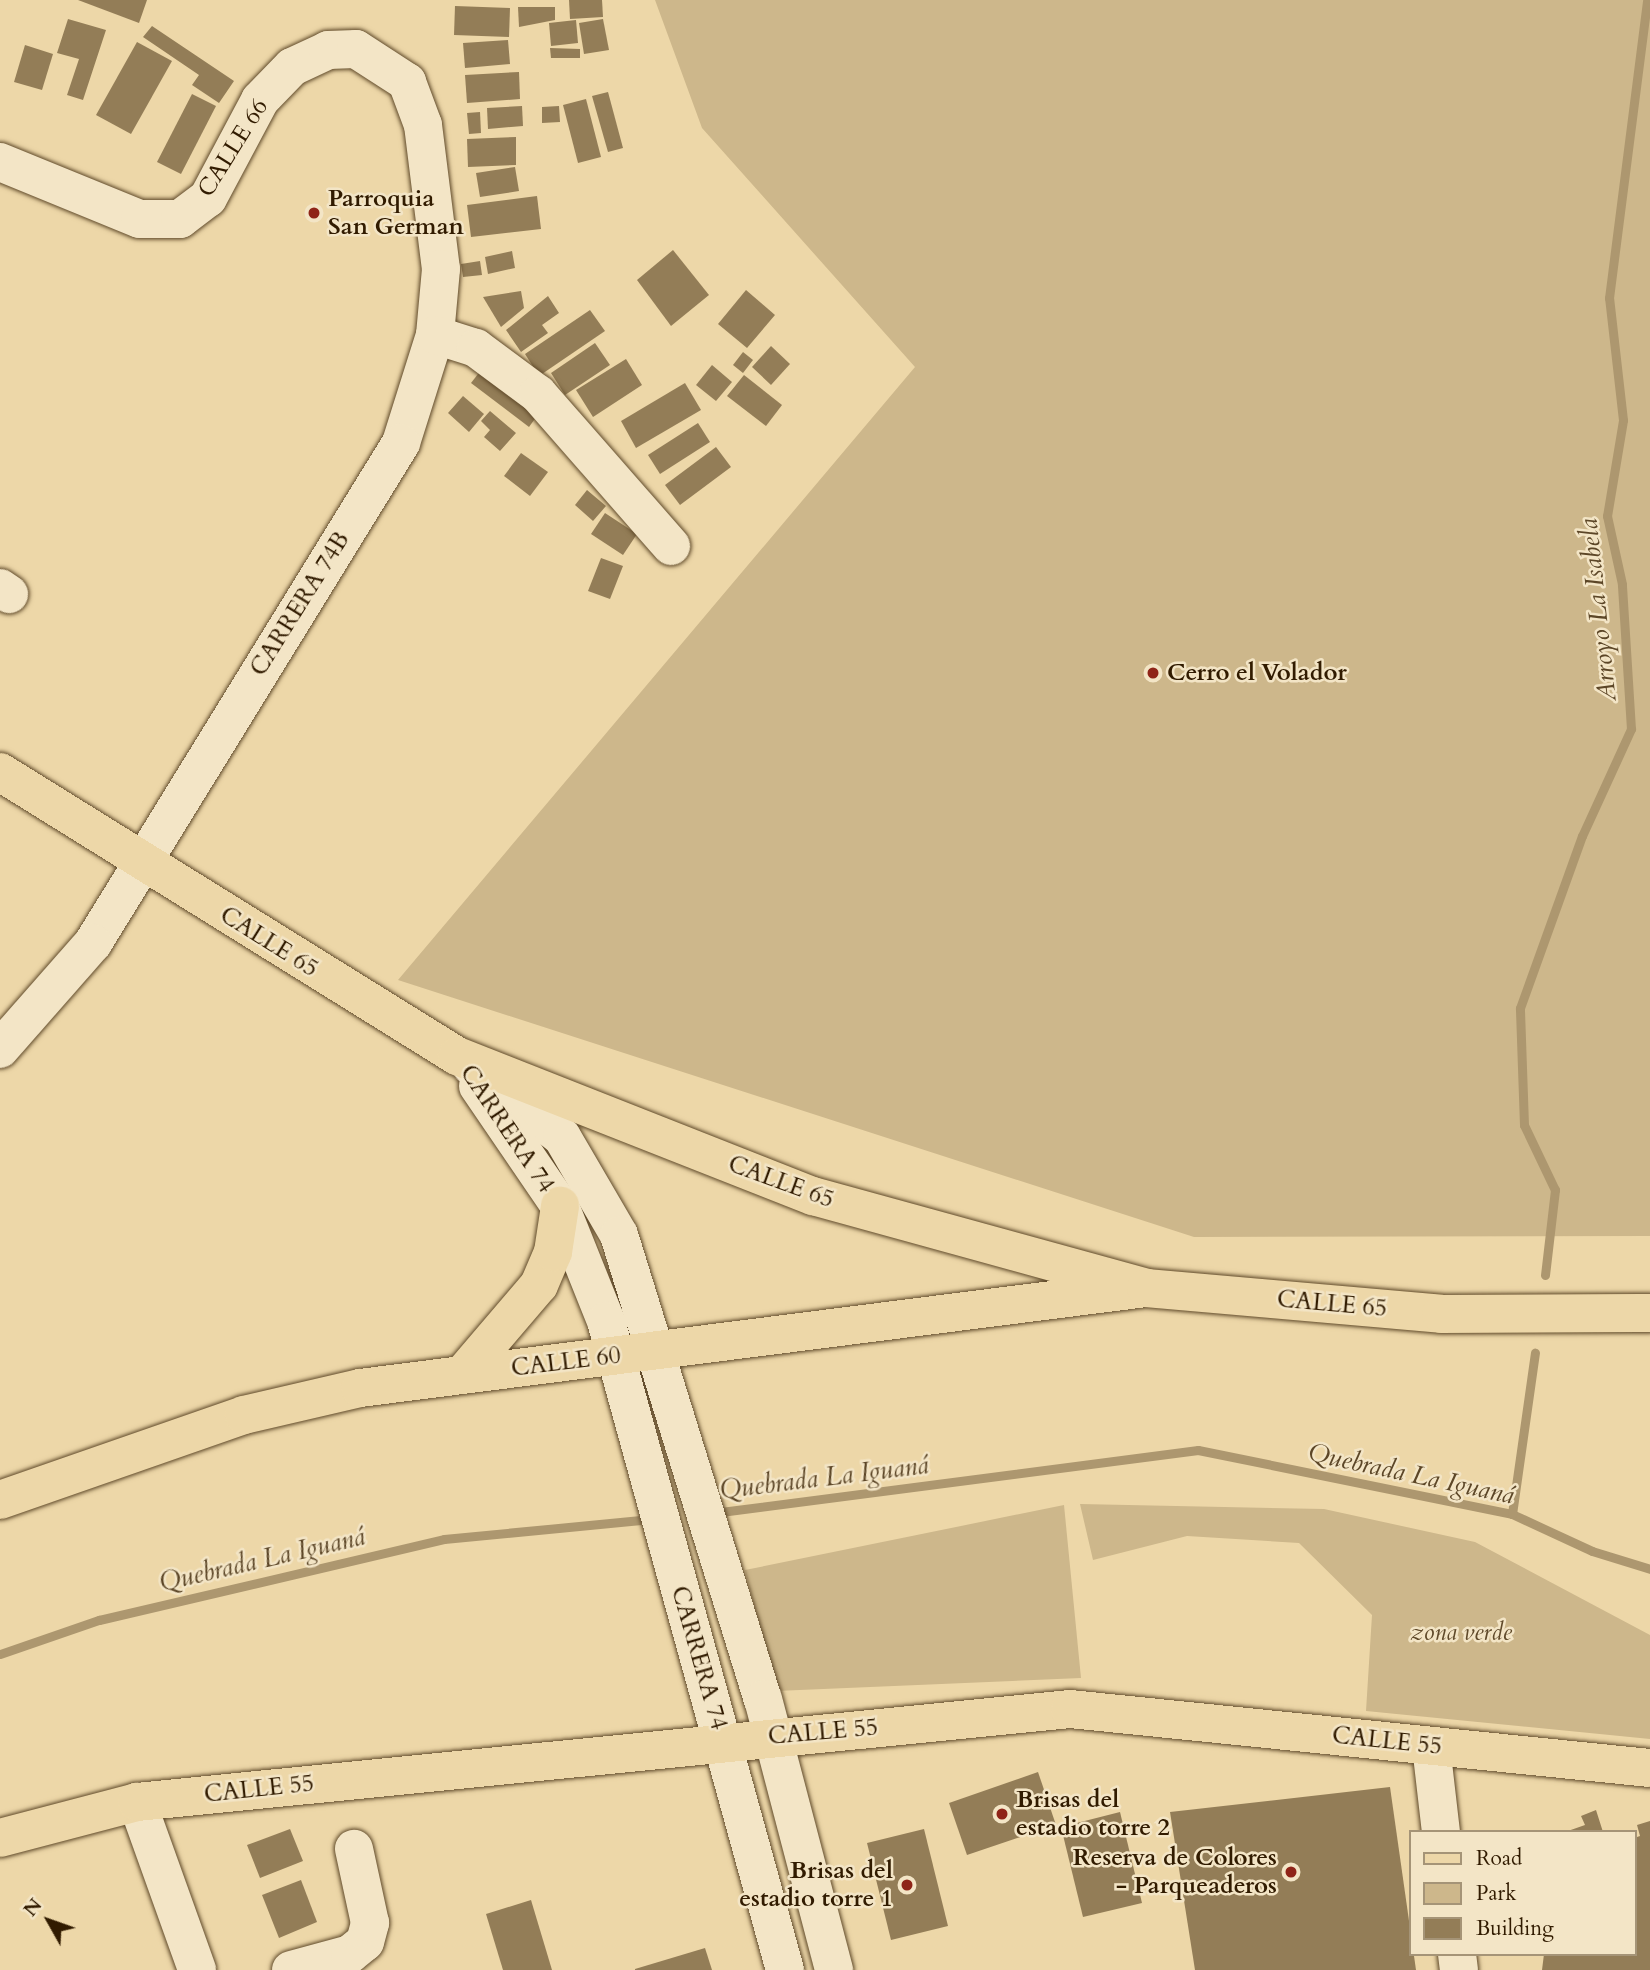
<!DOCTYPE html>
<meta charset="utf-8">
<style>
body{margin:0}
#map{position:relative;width:1650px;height:1970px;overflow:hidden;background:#edd7a8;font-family:Cardo,serif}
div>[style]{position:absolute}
.green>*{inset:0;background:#cdb78b}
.stream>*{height:9px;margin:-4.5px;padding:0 4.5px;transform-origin:4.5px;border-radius:4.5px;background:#ad976f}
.building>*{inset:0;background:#937d57}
.roads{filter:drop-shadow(0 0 2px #604a2a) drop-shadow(0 0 2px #604a2a)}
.minor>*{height:38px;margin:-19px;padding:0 19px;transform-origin:19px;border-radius:19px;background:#f3e5c6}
.major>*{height:38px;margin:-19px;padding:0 19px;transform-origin:19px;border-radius:19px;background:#edd7a8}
.highway>*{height:38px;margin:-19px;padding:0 19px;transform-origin:19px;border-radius:19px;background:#edd7a8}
.dots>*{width:19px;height:19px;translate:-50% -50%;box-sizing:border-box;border:4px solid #f3e5c6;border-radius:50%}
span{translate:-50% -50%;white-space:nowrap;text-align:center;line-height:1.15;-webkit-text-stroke:5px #f3e5c6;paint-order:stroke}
.street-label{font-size:24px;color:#311b00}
.poi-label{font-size:24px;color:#311b00;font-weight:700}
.left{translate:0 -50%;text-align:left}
.right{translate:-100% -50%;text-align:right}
.park-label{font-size:24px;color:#604a2a;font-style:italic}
.water-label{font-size:26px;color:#5c4627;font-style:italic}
.legend{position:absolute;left:1409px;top:1830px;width:228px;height:126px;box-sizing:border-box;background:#f3e5c6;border:2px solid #a59477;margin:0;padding:9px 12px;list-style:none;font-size:21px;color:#311b00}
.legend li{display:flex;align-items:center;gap:14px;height:35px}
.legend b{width:35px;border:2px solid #a59477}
.north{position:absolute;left:14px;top:1886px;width:70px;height:70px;-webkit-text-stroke:5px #f3e5c6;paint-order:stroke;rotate:310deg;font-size:19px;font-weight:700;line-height:28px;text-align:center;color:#311b00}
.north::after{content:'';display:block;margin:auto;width:24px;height:32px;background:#311b00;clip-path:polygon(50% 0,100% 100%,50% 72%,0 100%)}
</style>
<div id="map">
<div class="green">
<div style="clip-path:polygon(655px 0,1650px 0,1650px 1236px,1194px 1237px,398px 980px,915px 367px,702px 128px)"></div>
<div style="clip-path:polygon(1080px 1504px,1324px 1509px,1475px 1542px,1650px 1635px,1650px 1739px,1366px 1711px,1372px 1615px,1299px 1543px,1187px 1536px,1093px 1560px)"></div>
<div style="clip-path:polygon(1064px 1505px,1081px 1678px,776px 1691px,745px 1570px)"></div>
</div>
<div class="stream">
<div style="left:1545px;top:1275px;width:86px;rotate:-83.3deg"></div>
<div style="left:1555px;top:1190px;width:72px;rotate:-115.5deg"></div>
<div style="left:1524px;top:1125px;width:117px;rotate:-92deg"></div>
<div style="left:1520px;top:1008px;width:183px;rotate:-70.2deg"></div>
<div style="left:1582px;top:836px;width:118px;rotate:-65.4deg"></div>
<div style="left:1631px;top:729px;width:145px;rotate:-93.6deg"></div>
<div style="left:1622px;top:584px;width:70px;rotate:-102.4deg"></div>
<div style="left:1607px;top:516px;width:97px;rotate:-80.5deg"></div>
<div style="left:1623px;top:420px;width:123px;rotate:-96.5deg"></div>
<div style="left:1609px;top:298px;width:300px;rotate:-82.7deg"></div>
<div style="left:713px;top:1513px;width:489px;rotate:-7.4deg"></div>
<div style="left:1198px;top:1450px;width:320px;rotate:11.5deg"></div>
<div style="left:1512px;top:1514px;width:88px;rotate:24.8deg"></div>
<div style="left:1592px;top:1551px;width:61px;rotate:17.2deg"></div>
<div style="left:1512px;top:1514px;width:163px;rotate:-81.9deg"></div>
<div style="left:0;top:1654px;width:105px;rotate:-19deg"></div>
<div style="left:99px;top:1620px;width:354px;rotate:-13.2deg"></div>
<div style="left:444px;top:1539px;width:208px;rotate:-5.5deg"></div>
</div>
<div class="building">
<div style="clip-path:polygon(78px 0,147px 0,139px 23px)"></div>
<div style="clip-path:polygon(569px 0,602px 0,603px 17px,570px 19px)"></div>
<div style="clip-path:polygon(455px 6px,510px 8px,509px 37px,454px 35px)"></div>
<div style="clip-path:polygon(518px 7px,555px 7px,555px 20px,519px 27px)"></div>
<div style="clip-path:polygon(68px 19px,106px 30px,83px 100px,67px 95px,79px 59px,57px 53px)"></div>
<div style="clip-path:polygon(603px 19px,609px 50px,584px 54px,579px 23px)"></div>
<div style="clip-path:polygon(576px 20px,578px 43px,551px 46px,549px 23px)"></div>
<div style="clip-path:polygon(152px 26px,234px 81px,219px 103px,192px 85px,199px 75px,143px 37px)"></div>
<div style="clip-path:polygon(508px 40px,510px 64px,465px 68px,463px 43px)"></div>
<div style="clip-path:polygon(137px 42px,172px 61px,131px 134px,96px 115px)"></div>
<div style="clip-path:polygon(25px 45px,53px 54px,42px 90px,14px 82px)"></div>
<div style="clip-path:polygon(550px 48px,580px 49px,580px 58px,551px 58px)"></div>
<div style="clip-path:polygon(519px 72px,520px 99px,467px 103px,465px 75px)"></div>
<div style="clip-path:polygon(608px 92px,623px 148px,608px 152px,592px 96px)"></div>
<div style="clip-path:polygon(192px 94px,216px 106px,181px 174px,157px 162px)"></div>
<div style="clip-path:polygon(586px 99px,601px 157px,578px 163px,563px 105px)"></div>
<div style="clip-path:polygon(522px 106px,523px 126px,488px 129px,487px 108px)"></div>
<div style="clip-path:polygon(559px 106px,560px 122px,542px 123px,542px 107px)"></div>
<div style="clip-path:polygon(480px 112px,481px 133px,469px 134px,467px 113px)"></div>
<div style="clip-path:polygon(516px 137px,516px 165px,468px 167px,467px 139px)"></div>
<div style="clip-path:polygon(515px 167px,519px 191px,480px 197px,476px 173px)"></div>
<div style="clip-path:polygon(537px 196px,541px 229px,471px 237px,467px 205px)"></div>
<div style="clip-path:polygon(673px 250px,709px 295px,671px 326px,637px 280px)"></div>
<div style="clip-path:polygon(512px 251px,515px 268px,488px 274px,485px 257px)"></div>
<div style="clip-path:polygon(480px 261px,482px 275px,463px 277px,461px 264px)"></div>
<div style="clip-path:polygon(746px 290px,775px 315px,747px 348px,718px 324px)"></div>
<div style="clip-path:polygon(521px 291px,524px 308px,501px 327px,483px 297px)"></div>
<div style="clip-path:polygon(548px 296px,559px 313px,542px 325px,548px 333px,521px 352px,506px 330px)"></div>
<div style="clip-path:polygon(590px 310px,605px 331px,539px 376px,525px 354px)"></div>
<div style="clip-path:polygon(595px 343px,610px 365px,565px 395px,551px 373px)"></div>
<div style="clip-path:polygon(771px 346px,790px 364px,771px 385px,752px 367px)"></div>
<div style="clip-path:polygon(743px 352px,753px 360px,743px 373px,733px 365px)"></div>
<div style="clip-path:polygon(626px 359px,642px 385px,593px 417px,576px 390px)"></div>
<div style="clip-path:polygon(485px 365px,542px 409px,529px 427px,471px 383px)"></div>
<div style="clip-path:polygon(712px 365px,732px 382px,716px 401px,696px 385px)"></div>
<div style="clip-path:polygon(744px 375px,782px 405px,766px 426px,727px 396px)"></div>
<div style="clip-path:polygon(685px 383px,701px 410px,636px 448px,621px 421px)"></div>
<div style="clip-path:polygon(463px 396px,484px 414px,469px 432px,448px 413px)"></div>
<div style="clip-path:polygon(490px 411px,516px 433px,500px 451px,484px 437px,490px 430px,481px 421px)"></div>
<div style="clip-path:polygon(698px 423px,710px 442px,660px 474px,648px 455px)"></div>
<div style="clip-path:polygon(716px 447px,731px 467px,680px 505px,665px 485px)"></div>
<div style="clip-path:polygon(521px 453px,548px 472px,530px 496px,504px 476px)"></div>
<div style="clip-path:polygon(587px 490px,606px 506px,593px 521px,575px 505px)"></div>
<div style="clip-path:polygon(605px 513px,637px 534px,623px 555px,591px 534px)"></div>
<div style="clip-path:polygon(601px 558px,623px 566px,610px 599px,588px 591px)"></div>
<div style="clip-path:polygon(1038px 1772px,1056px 1825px,967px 1855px,949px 1803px)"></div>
<div style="clip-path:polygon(1390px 1787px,1416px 1970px,1195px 1970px,1170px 1812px)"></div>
<div style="clip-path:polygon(1596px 1810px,1603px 1832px,1565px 1832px,1585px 1825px,1581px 1816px)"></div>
<div style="clip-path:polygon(1120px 1812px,1142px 1903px,1083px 1917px,1061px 1827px)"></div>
<div style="clip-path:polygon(1650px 1821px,1650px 1970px,1542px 1970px,1544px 1954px,1634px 1954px,1634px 1838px,1640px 1836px,1637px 1825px)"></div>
<div style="clip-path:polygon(290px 1829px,303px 1861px,260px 1878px,247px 1845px)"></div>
<div style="clip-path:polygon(924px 1829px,948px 1926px,891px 1940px,867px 1843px)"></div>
<div style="clip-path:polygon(301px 1880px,317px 1922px,279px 1938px,262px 1895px)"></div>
<div style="clip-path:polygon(531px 1900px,552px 1970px,503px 1970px,486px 1914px)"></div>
<div style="clip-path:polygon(705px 1948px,712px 1970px,635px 1970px,635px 1969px)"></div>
</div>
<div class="roads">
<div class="minor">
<div style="left:0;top:162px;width:151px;rotate:22.2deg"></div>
<div style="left:140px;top:219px;width:40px"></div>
<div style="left:180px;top:219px;width:35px;rotate:-37deg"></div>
<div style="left:208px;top:198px;width:111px;rotate:-62deg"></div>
<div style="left:260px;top:100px;width:46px;rotate:-45.9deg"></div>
<div style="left:292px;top:67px;width:40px;rotate:-25deg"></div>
<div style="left:328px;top:50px;width:28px;rotate:-2deg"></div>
<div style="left:356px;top:49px;width:61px;rotate:32.9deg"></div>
<div style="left:407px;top:82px;width:46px;rotate:69.6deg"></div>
<div style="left:423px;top:125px;width:145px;rotate:82.9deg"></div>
<div style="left:441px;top:269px;width:66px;rotate:95.2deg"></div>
<div style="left:435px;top:335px;width:113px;rotate:107.5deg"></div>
<div style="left:401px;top:443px;width:587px;rotate:121.63deg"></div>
<div style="left:93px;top:943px;width:141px;rotate:131.3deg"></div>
<div style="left:435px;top:335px;width:43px;rotate:17.6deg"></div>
<div style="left:476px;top:348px;width:77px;rotate:36.6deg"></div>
<div style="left:538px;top:394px;width:202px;rotate:48.8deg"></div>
<div style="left:0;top:588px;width:11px;rotate:34deg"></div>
<div style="left:471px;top:1066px;width:115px;rotate:38deg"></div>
<div style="left:562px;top:1137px;width:113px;rotate:59.8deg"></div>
<div style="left:619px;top:1235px;width:486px;rotate:72.8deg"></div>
<div style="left:763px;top:1699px;width:280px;rotate:75.3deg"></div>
<div style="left:478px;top:1086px;width:145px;rotate:55.7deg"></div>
<div style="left:560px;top:1206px;width:124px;rotate:68.2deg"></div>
<div style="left:606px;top:1321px;width:673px;rotate:74.58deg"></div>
<div style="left:1431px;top:1746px;width:87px;rotate:83.4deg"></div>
<div style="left:137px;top:1802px;width:178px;rotate:70.3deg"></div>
<div style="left:1457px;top:1954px;width:16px;rotate:83deg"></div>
<div style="left:291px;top:1970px;width:61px;rotate:-15.2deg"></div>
<div style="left:350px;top:1954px;width:19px;rotate:-39deg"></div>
<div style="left:365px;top:1942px;width:20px;rotate:-75deg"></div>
<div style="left:370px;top:1923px;width:76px;rotate:-102.2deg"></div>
</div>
<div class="major">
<div style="left:0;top:772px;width:538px;rotate:31.86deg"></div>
<div style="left:457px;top:1056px;width:383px;rotate:21.5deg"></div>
<div style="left:813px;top:1196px;width:345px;rotate:15.4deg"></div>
</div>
<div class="highway">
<div style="left:462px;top:1375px;width:118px;rotate:-49.5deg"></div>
<div style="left:539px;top:1285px;width:36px;rotate:-67deg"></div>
<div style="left:553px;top:1252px;width:47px;rotate:-81.3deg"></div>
<div style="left:0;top:1500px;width:258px;rotate:-19.2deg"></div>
<div style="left:244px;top:1415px;width:119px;rotate:-13.1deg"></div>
<div style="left:360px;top:1388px;width:792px;rotate:-7.25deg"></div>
<div style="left:1146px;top:1288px;width:296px;rotate:5deg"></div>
<div style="left:1441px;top:1314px;width:209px;rotate:-0.3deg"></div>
<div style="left:0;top:1838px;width:142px;rotate:-14.7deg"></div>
<div style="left:137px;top:1802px;width:938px;rotate:-5.69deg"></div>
<div style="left:1070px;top:1709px;width:583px;rotate:5.81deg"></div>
</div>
</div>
<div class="dots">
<div style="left:314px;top:213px;background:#8f2418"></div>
<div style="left:1153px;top:673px;background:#8f2418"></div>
<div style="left:1002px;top:1814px;background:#8f2418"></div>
<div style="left:1291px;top:1872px;background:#8f2418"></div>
<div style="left:907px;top:1885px;background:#8f2418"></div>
</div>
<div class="street-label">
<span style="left:233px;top:148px;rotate:-58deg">CALLE 66</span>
<span style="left:300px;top:604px;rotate:-58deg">CARRERA 74B</span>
<span style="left:269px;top:942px;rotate:32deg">CALLE 65</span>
<span style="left:507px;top:1129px;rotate:56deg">CARRERA 74</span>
<span style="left:781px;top:1182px;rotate:20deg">CALLE 65</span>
<span style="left:1332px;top:1304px;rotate:5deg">CALLE 65</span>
<span style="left:566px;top:1362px;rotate:-7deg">CALLE 60</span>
<span style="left:699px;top:1658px;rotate:74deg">CARRERA 74</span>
<span style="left:823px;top:1732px;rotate:-5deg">CALLE 55</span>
<span style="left:1387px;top:1741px;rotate:6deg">CALLE 55</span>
<span style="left:259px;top:1789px;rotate:-6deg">CALLE 55</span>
</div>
<div class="poi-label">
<span class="left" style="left:328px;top:213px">Parroquia<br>San German</span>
<span class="left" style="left:1167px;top:673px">Cerro el Volador</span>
<span class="left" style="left:1016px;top:1814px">Brisas del<br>estadio torre 2</span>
<span class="right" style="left:1277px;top:1872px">Reserva de Colores<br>- Parqueaderos</span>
<span class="right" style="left:893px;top:1885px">Brisas del<br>estadio torre 1</span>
</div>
<div class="park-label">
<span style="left:1461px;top:1633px">zona verde</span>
</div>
<div class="water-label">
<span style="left:1598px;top:610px;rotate:-96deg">Arroyo La Isabela</span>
<span style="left:1411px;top:1474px;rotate:12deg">Quebrada La Iguaná</span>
<span style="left:824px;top:1478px;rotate:-7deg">Quebrada La Iguaná</span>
<span style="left:262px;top:1560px;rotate:-13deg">Quebrada La Iguaná</span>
</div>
<ul class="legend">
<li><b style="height:9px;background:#edd7a8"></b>Road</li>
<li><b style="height:19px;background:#cdb78b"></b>Park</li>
<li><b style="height:19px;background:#937d57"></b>Building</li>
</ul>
<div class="north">N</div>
</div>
